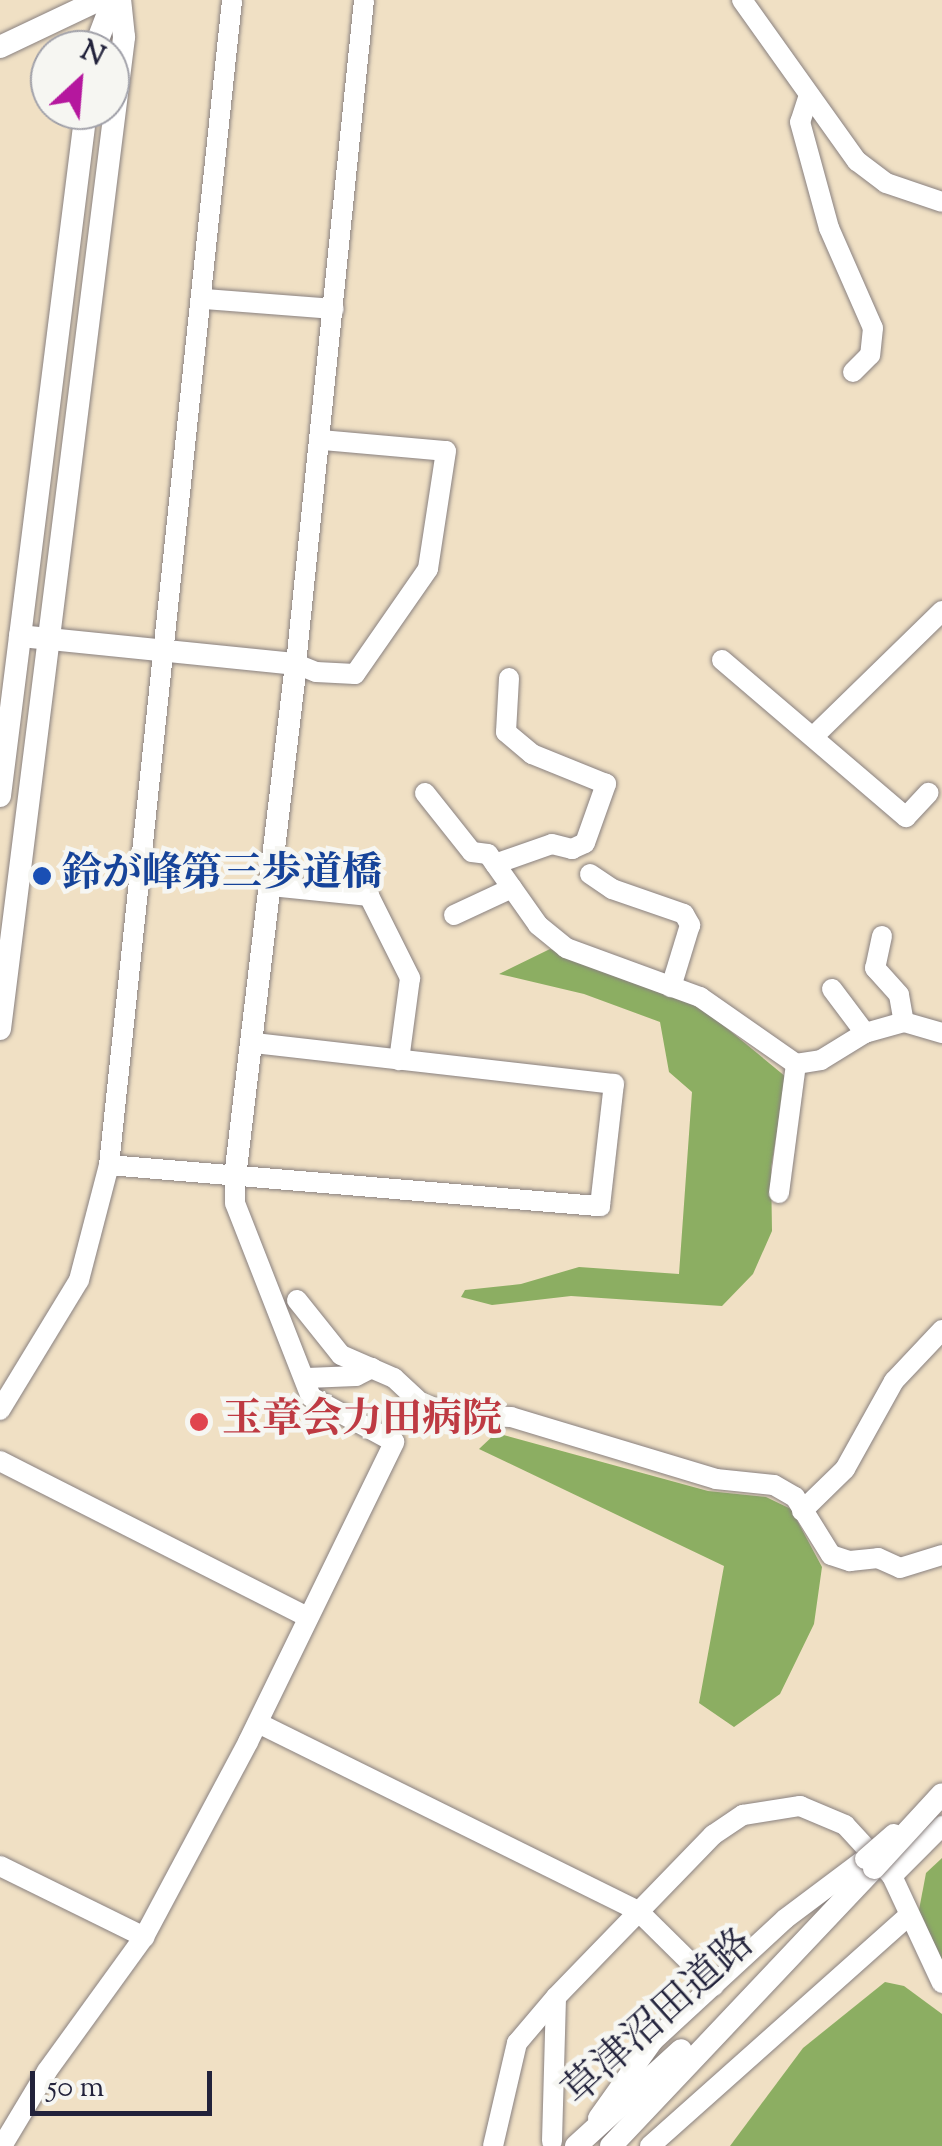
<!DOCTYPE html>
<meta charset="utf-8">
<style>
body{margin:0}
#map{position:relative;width:942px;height:2146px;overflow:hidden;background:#f0e0c4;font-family:"Sorts Mill Goudy","Noto Serif JP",serif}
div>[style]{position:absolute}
.forest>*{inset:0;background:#8cae62}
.roads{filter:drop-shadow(0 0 2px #898180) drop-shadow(0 0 2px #898180)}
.minor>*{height:20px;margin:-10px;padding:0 10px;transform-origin:10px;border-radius:10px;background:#fff}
.tertiary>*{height:22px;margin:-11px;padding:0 11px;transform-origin:11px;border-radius:11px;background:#fff}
.bridges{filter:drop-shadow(0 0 2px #898180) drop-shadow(0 0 2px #898180)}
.minor-bridge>*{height:20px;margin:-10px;padding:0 10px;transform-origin:10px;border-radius:10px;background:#fff}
.tertiary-bridge>*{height:22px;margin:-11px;padding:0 11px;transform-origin:11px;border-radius:11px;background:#fff}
.dots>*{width:28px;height:28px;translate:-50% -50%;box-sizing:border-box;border:5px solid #f6f6f2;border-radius:50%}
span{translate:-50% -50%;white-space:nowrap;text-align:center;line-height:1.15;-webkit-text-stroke:9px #f6f6f2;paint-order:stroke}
.transit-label{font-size:40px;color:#164399;font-weight:700}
.left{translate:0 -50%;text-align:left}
.health-label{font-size:40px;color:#be3a42;font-weight:700}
.street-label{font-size:40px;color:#22223b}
.north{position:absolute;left:30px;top:30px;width:100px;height:100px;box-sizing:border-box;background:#f6f6f2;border:2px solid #a1a1a9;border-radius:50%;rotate:26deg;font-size:28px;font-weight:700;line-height:40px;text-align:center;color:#22223b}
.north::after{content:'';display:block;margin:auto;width:35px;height:45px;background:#b5179e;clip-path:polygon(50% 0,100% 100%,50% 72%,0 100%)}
.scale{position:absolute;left:30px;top:2071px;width:182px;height:45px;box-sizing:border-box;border:5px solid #22223b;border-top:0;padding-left:12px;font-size:30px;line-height:35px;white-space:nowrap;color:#22223b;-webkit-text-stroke:8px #f6f6f2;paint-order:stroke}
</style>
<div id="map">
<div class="forest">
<div style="clip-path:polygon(550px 949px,695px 1002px,786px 1077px,771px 1168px,772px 1231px,753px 1274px,722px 1306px,571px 1296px,492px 1305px,461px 1297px,465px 1290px,521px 1284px,579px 1267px,679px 1274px,692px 1092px,669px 1072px,660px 1022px,584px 994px,499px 974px)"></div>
<div style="clip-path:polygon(496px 1433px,708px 1491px,766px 1497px,791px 1509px,822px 1567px,814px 1624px,780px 1694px,734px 1727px,699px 1703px,724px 1566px,479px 1449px)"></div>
<div style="clip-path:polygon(942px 1858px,942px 1961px,919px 1910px,926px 1873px)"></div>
<div style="clip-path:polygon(885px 1982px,904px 1986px,942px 2014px,942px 2146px,730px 2146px,803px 2048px)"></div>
</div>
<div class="roads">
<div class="minor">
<div style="left:742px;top:0;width:198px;rotate:54.5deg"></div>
<div style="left:857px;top:161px;width:36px;rotate:37deg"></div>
<div style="left:886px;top:183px;width:59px;rotate:18.7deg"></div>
<div style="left:808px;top:98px;width:25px;rotate:108deg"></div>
<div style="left:800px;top:122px;width:110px;rotate:74.7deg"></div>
<div style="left:829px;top:228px;width:109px;rotate:66.3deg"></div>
<div style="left:873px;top:328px;width:27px;rotate:96deg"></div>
<div style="left:870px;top:355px;width:24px;rotate:135deg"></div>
<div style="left:205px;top:299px;width:129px;rotate:4.4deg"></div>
<div style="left:322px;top:440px;width:124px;rotate:5.1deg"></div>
<div style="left:446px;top:451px;width:119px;rotate:98.7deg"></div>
<div style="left:428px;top:569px;width:128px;rotate:124.8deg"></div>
<div style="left:355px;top:674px;width:39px;rotate:-177deg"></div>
<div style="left:316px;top:672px;width:22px;rotate:-158deg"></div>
<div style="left:296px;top:664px;width:667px;rotate:-84.15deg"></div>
<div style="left:722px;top:660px;width:242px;rotate:40.5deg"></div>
<div style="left:906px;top:817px;width:33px;rotate:-47deg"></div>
<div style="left:816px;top:734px;width:176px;rotate:-44.3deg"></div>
<div style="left:425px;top:793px;width:75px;rotate:51.5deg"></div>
<div style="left:472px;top:852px;width:16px;rotate:7deg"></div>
<div style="left:488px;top:854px;width:87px;rotate:54.8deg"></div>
<div style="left:538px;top:925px;width:36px;rotate:39deg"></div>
<div style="left:566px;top:948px;width:143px;rotate:20.1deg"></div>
<div style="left:700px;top:997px;width:117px;rotate:34.9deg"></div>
<div style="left:796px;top:1064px;width:25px;rotate:-9deg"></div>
<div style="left:821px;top:1060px;width:52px;rotate:-31.5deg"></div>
<div style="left:865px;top:1033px;width:41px;rotate:-15.8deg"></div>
<div style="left:904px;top:1022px;width:40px;rotate:16deg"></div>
<div style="left:495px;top:864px;width:60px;rotate:-19.3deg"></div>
<div style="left:552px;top:844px;width:21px;rotate:14deg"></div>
<div style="left:572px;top:849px;width:14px;rotate:-25deg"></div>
<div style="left:585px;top:843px;width:63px;rotate:-70.4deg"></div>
<div style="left:606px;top:784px;width:80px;rotate:-157.9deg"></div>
<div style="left:532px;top:754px;width:34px;rotate:-140deg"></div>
<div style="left:506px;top:732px;width:54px;rotate:-86.8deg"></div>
<div style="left:590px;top:874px;width:27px;rotate:34deg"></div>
<div style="left:612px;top:889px;width:76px;rotate:19.1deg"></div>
<div style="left:684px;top:914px;width:13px;rotate:61deg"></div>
<div style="left:690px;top:925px;width:65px;rotate:107deg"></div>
<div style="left:271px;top:886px;width:99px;rotate:5.8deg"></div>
<div style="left:369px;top:896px;width:92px;rotate:63.4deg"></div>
<div style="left:410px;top:978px;width:83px;rotate:97.6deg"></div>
<div style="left:454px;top:915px;width:64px;rotate:-25deg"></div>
<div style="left:882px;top:936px;width:33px;rotate:102deg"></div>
<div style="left:875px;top:968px;width:36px;rotate:48deg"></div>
<div style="left:899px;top:995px;width:27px;rotate:80deg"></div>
<div style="left:832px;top:989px;width:55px;rotate:53.1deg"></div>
<div style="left:109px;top:1165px;width:493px;rotate:4.8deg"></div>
<div style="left:600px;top:1206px;width:123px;rotate:-83.5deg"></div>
<div style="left:614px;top:1084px;width:363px;rotate:-173.5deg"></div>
<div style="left:779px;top:1193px;width:130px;rotate:-82.5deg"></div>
<div style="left:297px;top:1300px;width:70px;rotate:51.3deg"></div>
<div style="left:341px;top:1355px;width:58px;rotate:23.5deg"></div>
<div style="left:394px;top:1378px;width:38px;rotate:43deg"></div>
<div style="left:422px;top:1404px;width:37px;rotate:17deg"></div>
<div style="left:457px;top:1415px;width:54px;rotate:2.1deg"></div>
<div style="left:511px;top:1417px;width:214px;rotate:16.8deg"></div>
<div style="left:716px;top:1479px;width:58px;rotate:5.9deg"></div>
<div style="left:774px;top:1485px;width:24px;rotate:30deg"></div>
<div style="left:795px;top:1497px;width:68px;rotate:58.2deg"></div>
<div style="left:831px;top:1555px;width:20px;rotate:18deg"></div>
<div style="left:850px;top:1561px;width:28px;rotate:-6deg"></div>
<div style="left:878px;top:1558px;width:24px;rotate:24deg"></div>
<div style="left:900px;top:1568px;width:44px;rotate:-17.2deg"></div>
<div style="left:307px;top:1378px;width:49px;rotate:-2.3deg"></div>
<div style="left:356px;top:1376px;width:18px;rotate:-27deg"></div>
<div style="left:0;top:1410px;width:152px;rotate:-58.7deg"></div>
<div style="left:79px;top:1280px;width:119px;rotate:-75.4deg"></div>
<div style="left:109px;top:1165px;width:1171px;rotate:-83.97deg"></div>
<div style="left:0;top:1461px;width:345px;rotate:26.9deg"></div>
<div style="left:802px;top:1511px;width:60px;rotate:-44.3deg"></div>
<div style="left:845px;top:1469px;width:101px;rotate:-60.9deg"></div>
<div style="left:894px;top:1381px;width:70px;rotate:-46.7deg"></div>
<div style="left:258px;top:1723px;width:423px;rotate:26.3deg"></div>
<div style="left:637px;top:1910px;width:108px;rotate:44.6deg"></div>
<div style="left:0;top:1866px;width:161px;rotate:26.2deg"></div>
<div style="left:892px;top:1876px;width:71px;rotate:-45deg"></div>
<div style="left:598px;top:2118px;width:95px;rotate:-54.5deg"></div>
<div style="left:653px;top:2041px;width:180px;rotate:-42.7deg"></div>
<div style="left:785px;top:1919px;width:100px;rotate:-36.9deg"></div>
<div style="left:552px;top:2141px;width:144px;rotate:-88.4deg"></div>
<div style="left:556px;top:1997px;width:226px;rotate:-45.9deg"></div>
<div style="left:713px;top:1835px;width:36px;rotate:-34deg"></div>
<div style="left:743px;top:1815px;width:58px;rotate:-9deg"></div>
<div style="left:800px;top:1806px;width:49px;rotate:22.9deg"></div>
<div style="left:845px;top:1825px;width:69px;rotate:47.3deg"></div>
<div style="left:892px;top:1876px;width:118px;rotate:65deg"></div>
<div style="left:2px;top:2146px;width:87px;rotate:-59deg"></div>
<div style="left:47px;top:2071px;width:165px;rotate:-54.1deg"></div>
<div style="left:144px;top:1937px;width:221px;rotate:-61.9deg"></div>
<div style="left:248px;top:1742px;width:334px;rotate:-64deg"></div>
<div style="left:394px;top:1442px;width:94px;rotate:-151.5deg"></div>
<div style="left:311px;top:1397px;width:208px;rotate:-111.4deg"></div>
<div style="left:235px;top:1203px;width:26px;rotate:-90deg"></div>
<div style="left:493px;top:2146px;width:106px;rotate:-76.9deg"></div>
<div style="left:517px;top:2043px;width:60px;rotate:-49.7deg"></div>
<div style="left:650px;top:2146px;width:347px;rotate:-41.7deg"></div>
</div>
<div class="tertiary">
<div style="left:0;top:47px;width:110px;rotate:-25.4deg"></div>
<div style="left:94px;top:50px;width:53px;rotate:-69.2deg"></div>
<div style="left:20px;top:636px;width:277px;rotate:5.8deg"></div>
<div style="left:296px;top:664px;width:517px;rotate:96.78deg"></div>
<div style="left:0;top:796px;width:691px;rotate:-82.85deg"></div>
<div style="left:0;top:1029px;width:1000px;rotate:-82.87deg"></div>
<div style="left:124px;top:37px;width:37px;rotate:-96deg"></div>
<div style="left:576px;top:2146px;width:142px;rotate:-42.4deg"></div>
<div style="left:611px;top:2146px;width:383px;rotate:-46.6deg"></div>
</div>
</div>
<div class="bridges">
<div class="minor-bridge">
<div style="left:865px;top:1859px;width:38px;rotate:-41deg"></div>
</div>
<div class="tertiary-bridge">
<div style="left:874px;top:1868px;width:100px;rotate:-47.4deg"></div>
</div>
</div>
<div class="dots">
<div style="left:42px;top:876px;background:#1a4fb4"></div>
<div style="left:199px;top:1422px;background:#e0444e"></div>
</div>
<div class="transit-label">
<span class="left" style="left:62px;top:876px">鈴が峰第三歩道橋</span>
</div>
<div class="health-label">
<span class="left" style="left:222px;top:1422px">玉章会力田病院</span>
</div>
<div class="street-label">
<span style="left:660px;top:2019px;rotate:-42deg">草津沼田道路</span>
</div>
<div class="north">N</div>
<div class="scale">50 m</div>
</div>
